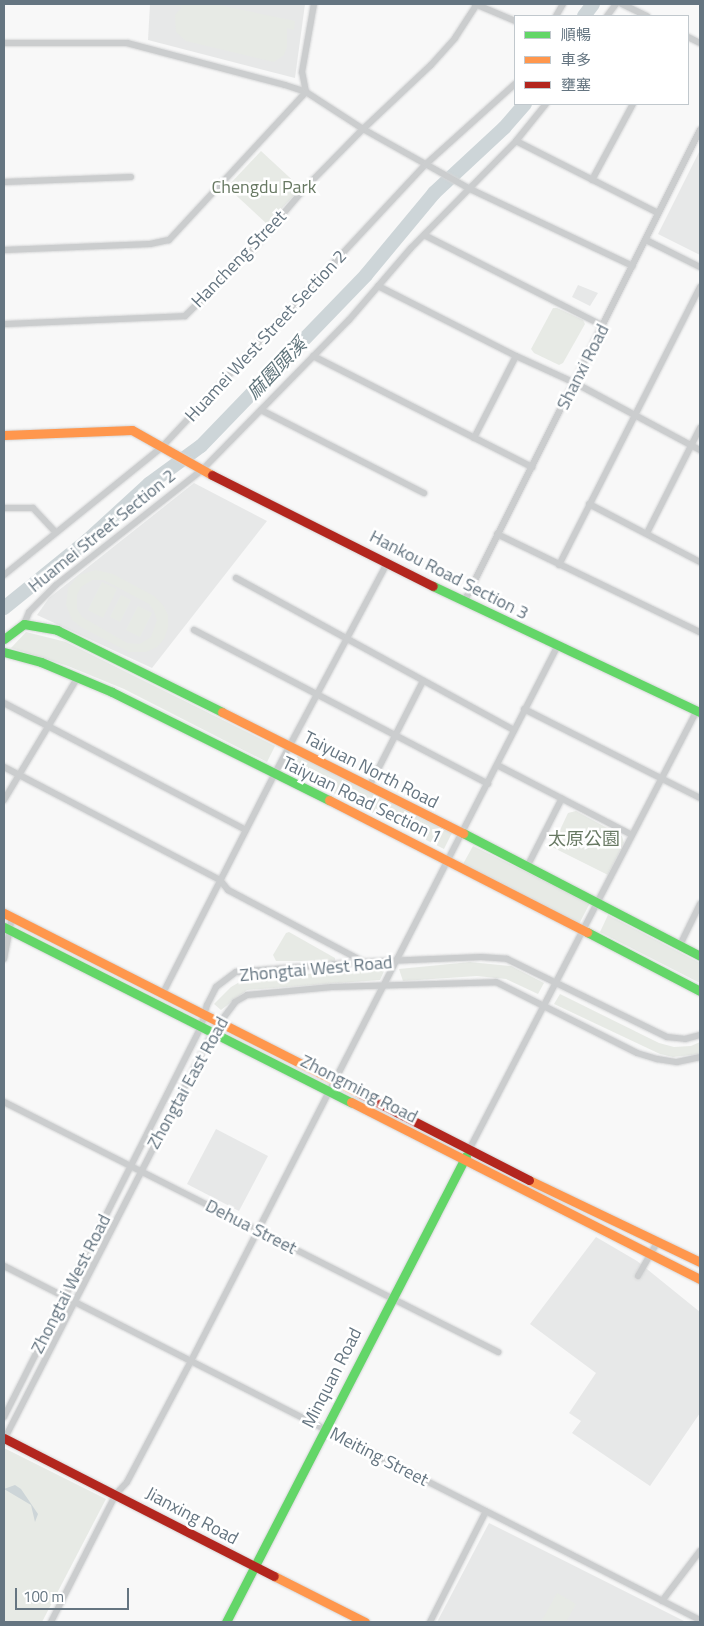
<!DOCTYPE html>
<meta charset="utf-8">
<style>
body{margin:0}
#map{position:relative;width:704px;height:1626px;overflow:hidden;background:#f8f8f8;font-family:"Titillium Web","Noto Sans TC",sans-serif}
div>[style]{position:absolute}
.built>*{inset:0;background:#e7e8e8}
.green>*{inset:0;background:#e7eae5}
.water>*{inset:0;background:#cdd5d8}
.river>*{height:14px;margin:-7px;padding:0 7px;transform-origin:7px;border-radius:7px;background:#cdd5d8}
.roads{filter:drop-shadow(0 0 1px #d4d5d6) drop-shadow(0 0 1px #d4d5d6)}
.street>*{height:6px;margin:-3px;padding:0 3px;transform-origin:3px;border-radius:3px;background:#cbcdce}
.fast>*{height:9px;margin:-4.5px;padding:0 4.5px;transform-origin:4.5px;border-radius:4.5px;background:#63d668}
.slow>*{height:9px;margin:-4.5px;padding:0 4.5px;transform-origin:4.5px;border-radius:4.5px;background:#ff974d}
.jam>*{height:9px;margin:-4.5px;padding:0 4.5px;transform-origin:4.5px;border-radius:4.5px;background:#b3261e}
span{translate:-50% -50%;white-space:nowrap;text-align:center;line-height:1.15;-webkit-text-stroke:5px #fff;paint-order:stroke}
.park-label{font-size:18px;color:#687963}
.street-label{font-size:18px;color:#657581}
.water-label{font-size:19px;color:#5f747b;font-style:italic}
.frame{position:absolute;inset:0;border:5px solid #657581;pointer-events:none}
.legend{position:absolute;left:514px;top:15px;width:175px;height:90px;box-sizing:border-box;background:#fff;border:1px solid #c1c8cd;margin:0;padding:6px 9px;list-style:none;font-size:15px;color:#657581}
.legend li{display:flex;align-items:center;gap:10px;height:25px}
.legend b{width:25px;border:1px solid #c1c8cd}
.scale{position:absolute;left:15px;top:1588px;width:114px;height:22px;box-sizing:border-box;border:2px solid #657581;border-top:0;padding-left:6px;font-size:15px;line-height:18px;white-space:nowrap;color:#657581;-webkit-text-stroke:4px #fff;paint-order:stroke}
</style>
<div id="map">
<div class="built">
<div style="clip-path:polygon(150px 4px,305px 4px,295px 78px,148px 40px)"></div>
<div style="clip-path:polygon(700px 150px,700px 255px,658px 234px)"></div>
<div style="clip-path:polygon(578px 285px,598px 293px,590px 306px,572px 297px)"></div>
<div style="clip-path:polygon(194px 483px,267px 521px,152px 668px,37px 615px,49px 598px)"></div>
<div style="clip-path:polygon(216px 1129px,268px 1156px,239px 1211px,187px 1184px)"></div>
<div style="clip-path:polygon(596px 1237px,637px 1261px,700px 1312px,700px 1413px,650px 1486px,572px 1433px,581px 1421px,569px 1413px,596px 1373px,530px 1324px)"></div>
<div style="clip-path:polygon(489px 1523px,686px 1622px,437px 1622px)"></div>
</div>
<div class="green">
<div style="clip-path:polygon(172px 4px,214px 4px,295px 21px,294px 30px,287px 28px,287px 47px,284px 55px,274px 62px,186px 41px,176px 32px,175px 15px,182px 7px)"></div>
<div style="clip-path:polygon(261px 151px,301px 188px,267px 224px,227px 187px)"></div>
<div style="clip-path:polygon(553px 308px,557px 308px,583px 320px,585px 324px,563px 363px,559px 365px,534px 353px,531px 349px)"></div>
<div style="clip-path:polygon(evenodd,96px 570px,113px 574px,154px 596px,163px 605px,168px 615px,168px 627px,164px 639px,157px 647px,146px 652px,129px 652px,81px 627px,72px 620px,66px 605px,68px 588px,79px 575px,96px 570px,92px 580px,104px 580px,149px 604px,154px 611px,157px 620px,151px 637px,140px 644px,127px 643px,82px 617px,77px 609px,77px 595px,81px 587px,92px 580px)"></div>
<div style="clip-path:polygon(102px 582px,117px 589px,103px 618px,88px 610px)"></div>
<div style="clip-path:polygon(121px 595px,131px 600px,120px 622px,110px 617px)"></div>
<div style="clip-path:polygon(138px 606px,152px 613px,140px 637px,126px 630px)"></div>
<div style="clip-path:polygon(26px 632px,66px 642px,275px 746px,267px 762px,124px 689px,68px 666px,11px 648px)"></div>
<div style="clip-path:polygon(298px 755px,452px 833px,444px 849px,290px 771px)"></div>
<div style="clip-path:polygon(576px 811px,622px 836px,624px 843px,608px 875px,552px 847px,568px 813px)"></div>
<div style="clip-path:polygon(473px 846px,590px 903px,579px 924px,463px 864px)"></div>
<div style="clip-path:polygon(608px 915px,700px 963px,700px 983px,600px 932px)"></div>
<div style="clip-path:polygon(289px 932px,335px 958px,335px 961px,276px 961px,273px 955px,286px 933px)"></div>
<div style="clip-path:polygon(470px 962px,511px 966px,544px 983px,538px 994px,506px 979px,477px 976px,403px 981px,399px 969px)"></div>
<div style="clip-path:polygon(385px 969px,380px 980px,247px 990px,221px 1010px,214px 1004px,231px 987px,243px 980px,288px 975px)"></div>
<div style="clip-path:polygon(560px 994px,659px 1043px,674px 1047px,691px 1046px,700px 1042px,700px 1054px,673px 1057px,660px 1054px,554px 1004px)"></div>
<div style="clip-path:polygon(4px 1448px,106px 1499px,42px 1622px,4px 1622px)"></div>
<div style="clip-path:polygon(557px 1593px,576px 1604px,566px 1622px,541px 1622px)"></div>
</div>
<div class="water">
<div style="clip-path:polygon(15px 1485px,21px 1489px,38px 1514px,35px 1522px,31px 1505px,4px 1489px)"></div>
</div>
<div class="river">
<div style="left:584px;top:16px;width:15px;rotate:-53deg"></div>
<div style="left:4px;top:608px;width:108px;rotate:-39deg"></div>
<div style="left:88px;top:540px;width:83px;rotate:-42.6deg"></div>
<div style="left:149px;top:484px;width:64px;rotate:-36.2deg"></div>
<div style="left:201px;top:446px;width:238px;rotate:-46deg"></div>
<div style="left:366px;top:275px;width:107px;rotate:-50.3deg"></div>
<div style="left:434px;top:193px;width:96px;rotate:-42.9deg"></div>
<div style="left:504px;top:128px;width:32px;rotate:-49deg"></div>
</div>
<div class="roads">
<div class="street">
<div style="left:475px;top:4px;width:43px;rotate:23deg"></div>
<div style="left:622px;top:4px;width:28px;rotate:26deg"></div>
<div style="left:556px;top:16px;width:14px;rotate:-60deg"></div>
<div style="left:607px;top:16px;width:15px;rotate:-53deg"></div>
<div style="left:688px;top:37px;width:13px;rotate:27deg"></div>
<div style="left:4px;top:43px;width:123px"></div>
<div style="left:127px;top:43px;width:163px;rotate:14.9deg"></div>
<div style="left:285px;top:85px;width:22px;rotate:18deg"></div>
<div style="left:306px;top:92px;width:68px;rotate:33deg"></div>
<div style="left:363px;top:129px;width:123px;rotate:29.3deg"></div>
<div style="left:470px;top:189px;width:180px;rotate:25.3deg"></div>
<div style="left:306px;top:92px;width:20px;rotate:-101deg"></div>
<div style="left:302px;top:72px;width:69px;rotate:-80deg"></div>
<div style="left:516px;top:141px;width:159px;rotate:26.9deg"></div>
<div style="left:592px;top:180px;width:86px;rotate:-61.7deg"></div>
<div style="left:4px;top:182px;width:127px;rotate:-2.3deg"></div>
<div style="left:424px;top:235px;width:201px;rotate:26.9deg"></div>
<div style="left:646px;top:240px;width:60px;rotate:26.6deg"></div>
<div style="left:4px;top:250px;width:146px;rotate:-2.4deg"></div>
<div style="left:150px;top:244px;width:19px;rotate:-12deg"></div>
<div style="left:169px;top:240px;width:202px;rotate:-47.2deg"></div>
<div style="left:378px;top:286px;width:155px;rotate:26.9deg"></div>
<div style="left:516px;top:356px;width:65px;rotate:24.6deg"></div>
<div style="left:575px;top:383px;width:142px;rotate:28.2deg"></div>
<div style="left:4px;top:324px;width:181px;rotate:-2.5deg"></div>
<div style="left:185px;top:316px;width:95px;rotate:-44.6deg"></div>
<div style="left:253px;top:249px;width:82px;rotate:-49.5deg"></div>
<div style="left:306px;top:187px;width:81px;rotate:-45.5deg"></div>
<div style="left:363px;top:129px;width:93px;rotate:-43.3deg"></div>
<div style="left:431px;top:65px;width:36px;rotate:-48deg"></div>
<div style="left:455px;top:38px;width:40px;rotate:-57.1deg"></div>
<div style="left:313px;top:356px;width:246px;rotate:26.9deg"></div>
<div style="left:261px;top:410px;width:183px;rotate:27deg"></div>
<div style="left:474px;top:438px;width:92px;rotate:-62.9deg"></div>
<div style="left:589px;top:504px;width:125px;rotate:27.6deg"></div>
<div style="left:4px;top:508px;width:29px"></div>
<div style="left:33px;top:508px;width:33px;rotate:47deg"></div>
<div style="left:647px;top:533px;width:118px;rotate:-63.2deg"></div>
<div style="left:497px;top:534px;width:225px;rotate:25.8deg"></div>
<div style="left:559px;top:565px;width:312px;rotate:-63.1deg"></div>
<div style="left:4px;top:575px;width:202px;rotate:-39deg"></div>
<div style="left:161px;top:448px;width:388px;rotate:-47deg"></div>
<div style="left:426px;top:164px;width:120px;rotate:-42deg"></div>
<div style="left:236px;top:578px;width:317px;rotate:28.7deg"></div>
<div style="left:464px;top:602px;width:528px;rotate:-63.43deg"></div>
<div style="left:24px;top:624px;width:13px;rotate:-67deg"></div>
<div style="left:29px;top:612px;width:38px;rotate:-45deg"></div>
<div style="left:56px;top:585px;width:186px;rotate:-38.2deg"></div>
<div style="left:202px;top:470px;width:210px;rotate:-45.6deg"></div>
<div style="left:349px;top:320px;width:95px;rotate:-49.3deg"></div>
<div style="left:411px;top:248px;width:150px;rotate:-45.5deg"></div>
<div style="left:516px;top:141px;width:48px;rotate:-51deg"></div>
<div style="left:194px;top:630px;width:332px;rotate:27.6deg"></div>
<div style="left:4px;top:703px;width:273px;rotate:27.7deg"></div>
<div style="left:524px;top:709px;width:197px;rotate:26.8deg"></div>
<div style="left:497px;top:765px;width:152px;rotate:27.4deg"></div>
<div style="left:4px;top:767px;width:244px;rotate:27.6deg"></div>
<div style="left:220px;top:880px;width:13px;rotate:51deg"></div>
<div style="left:228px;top:890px;width:152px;rotate:27.9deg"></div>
<div style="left:369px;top:787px;width:119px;rotate:-63deg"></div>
<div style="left:4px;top:800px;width:144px;rotate:-59deg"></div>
<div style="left:527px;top:867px;width:77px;rotate:-63.1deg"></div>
<div style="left:680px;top:945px;width:46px;rotate:-64deg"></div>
<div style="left:4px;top:959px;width:43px;rotate:-79.2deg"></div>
<div style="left:163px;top:993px;width:245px;rotate:-63deg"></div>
<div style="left:274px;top:775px;width:240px;rotate:-61.9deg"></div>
<div style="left:4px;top:1102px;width:554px;rotate:26.84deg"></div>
<div style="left:469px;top:1150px;width:495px;rotate:-62.6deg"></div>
<div style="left:4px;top:1266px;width:781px;rotate:26.96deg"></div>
<div style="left:638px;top:1276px;width:40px;rotate:-60.3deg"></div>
<div style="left:4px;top:1417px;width:437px;rotate:-63.2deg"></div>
<div style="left:201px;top:1027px;width:23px;rotate:-75deg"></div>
<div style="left:207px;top:1005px;width:20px;rotate:-63deg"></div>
<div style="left:216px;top:987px;width:25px;rotate:-37deg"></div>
<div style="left:236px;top:972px;width:127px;rotate:-4.5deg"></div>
<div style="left:363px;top:962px;width:118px;rotate:-2.4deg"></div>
<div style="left:481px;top:957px;width:26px;rotate:4deg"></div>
<div style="left:507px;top:959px;width:178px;rotate:26deg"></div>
<div style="left:667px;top:1037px;width:18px;rotate:6deg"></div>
<div style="left:685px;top:1039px;width:16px;rotate:-15deg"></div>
<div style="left:5px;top:1438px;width:455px;rotate:-62.9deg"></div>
<div style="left:212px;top:1033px;width:39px;rotate:-53deg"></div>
<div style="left:235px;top:1002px;width:14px;rotate:-30deg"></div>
<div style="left:247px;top:995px;width:85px;rotate:-5.4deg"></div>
<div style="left:332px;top:987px;width:164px;rotate:-1.7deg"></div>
<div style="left:496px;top:982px;width:158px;rotate:26.7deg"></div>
<div style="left:637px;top:1053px;width:21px;rotate:17deg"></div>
<div style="left:657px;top:1059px;width:20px;rotate:9deg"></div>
<div style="left:677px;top:1062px;width:24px;rotate:-12deg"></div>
<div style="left:662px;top:1601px;width:63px;rotate:-52.8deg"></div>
<div style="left:51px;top:1622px;width:144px;rotate:-63.1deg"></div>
<div style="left:116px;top:1494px;width:16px;rotate:-47deg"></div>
<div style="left:127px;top:1482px;width:137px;rotate:-62.1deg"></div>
<div style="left:191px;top:1361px;width:802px;rotate:-62.86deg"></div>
<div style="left:430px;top:1622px;width:124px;rotate:-63.2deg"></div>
</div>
<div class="fast">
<div style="left:433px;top:586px;width:295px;rotate:25.3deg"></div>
<div style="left:4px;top:639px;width:25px;rotate:-37deg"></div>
<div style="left:24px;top:624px;width:34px;rotate:10deg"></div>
<div style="left:57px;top:630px;width:184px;rotate:26.4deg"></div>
<div style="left:4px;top:652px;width:38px;rotate:15deg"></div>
<div style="left:41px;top:662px;width:77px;rotate:22.9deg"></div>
<div style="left:112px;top:692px;width:242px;rotate:26.5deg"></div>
<div style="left:463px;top:833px;width:267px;rotate:27.4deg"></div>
<div style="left:4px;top:927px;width:389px;rotate:26.8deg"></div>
<div style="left:587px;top:932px;width:127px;rotate:27.6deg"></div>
<div style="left:226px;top:1622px;width:524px;rotate:-62.75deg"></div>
</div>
<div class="slow">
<div style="left:4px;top:435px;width:128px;rotate:-2.2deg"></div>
<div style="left:132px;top:430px;width:92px;rotate:29.4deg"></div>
<div style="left:222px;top:712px;width:270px;rotate:26.7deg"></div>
<div style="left:329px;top:800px;width:290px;rotate:27.1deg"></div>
<div style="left:4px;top:913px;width:398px;rotate:26.9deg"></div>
<div style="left:351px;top:1102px;width:391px;rotate:26.9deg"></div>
<div style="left:529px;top:1180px;width:190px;rotate:25.6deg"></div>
<div style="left:274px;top:1576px;width:102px;rotate:26.8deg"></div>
</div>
<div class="jam">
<div style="left:212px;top:475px;width:247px;rotate:26.7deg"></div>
<div style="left:359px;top:1093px;width:191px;rotate:27.1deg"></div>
<div style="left:4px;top:1438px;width:303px;rotate:27.1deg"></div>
</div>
</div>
<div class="park-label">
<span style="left:264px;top:187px">Chengdu Park</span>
<span style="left:584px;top:839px">太原公園</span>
</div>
<div class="street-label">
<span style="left:239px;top:259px;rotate:-46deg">Hancheng Street</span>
<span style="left:266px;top:336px;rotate:-47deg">Huamei West Street Section 2</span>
<span style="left:583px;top:367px;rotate:-63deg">Shanxi Road</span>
<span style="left:102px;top:531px;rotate:-39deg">Huamei Street Section 2</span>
<span style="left:449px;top:575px;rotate:27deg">Hankou Road Section 3</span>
<span style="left:371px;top:770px;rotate:27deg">Taiyuan North Road</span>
<span style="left:362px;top:800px;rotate:26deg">Taiyuan Road Section 1</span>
<span style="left:316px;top:969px;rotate:-5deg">Zhongtai West Road</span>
<span style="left:188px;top:1083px;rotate:-61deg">Zhongtai East Road</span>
<span style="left:359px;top:1089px;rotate:27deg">Zhongming Road</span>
<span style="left:251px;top:1227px;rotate:27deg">Dehua Street</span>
<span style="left:71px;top:1284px;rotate:-63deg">Zhongtai West Road</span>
<span style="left:332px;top:1378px;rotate:-63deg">Minquan Road</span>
<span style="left:379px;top:1457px;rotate:27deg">Meiting Street</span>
<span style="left:192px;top:1516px;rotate:28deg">Jianxing Road</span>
</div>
<div class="water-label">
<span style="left:276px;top:368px;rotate:-46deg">麻園頭溪</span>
</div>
<div class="frame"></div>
<ul class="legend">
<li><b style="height:6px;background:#63d668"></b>順暢</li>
<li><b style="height:6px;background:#ff974d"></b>車多</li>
<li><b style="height:6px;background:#b3261e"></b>壅塞</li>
</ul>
<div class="scale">100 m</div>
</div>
